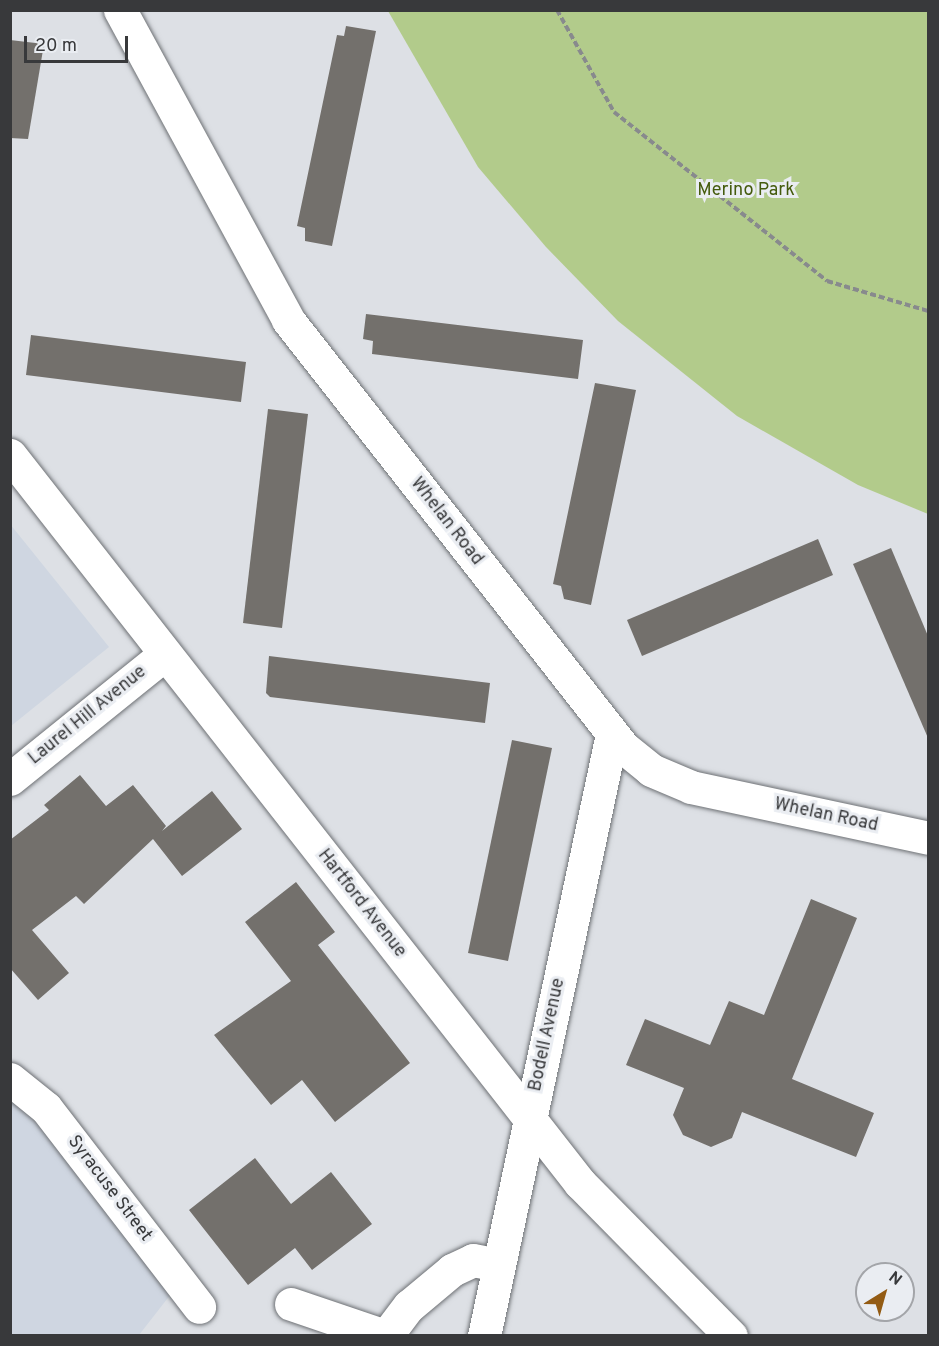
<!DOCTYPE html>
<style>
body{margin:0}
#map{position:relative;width:939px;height:1346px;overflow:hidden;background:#dde0e5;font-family:Overpass,sans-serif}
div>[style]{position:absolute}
.built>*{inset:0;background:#cfd6e1}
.green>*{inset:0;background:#b2cb8b}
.building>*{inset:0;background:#73706c}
.path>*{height:4px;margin-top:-2px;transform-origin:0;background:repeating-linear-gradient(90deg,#888a8d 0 6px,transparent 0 9px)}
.roads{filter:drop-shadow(0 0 2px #6e7175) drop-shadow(0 0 2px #6e7175)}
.street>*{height:33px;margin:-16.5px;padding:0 16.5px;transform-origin:16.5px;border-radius:16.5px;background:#fff}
.secondary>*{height:33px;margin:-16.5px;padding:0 16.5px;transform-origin:16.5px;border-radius:16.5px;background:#fff}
span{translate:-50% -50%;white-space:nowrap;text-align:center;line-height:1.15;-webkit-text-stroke:6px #eaedf2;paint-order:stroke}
.park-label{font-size:18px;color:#445b0d}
.street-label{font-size:18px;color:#38393b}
.frame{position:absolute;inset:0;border:12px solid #38393b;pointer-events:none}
.north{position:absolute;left:855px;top:1262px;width:60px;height:60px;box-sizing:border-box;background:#eaedf2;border:2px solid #a3a5a9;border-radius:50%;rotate:37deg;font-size:16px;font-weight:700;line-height:24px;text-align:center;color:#38393b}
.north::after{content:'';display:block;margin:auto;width:21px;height:27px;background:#935b14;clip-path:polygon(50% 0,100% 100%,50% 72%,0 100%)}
.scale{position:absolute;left:24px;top:36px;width:104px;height:27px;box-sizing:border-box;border:3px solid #38393b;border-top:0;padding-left:8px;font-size:18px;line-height:21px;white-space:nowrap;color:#38393b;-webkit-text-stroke:4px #eaedf2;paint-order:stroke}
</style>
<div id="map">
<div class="built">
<div style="clip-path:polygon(10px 524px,109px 647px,11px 726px,10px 726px)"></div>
<div style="clip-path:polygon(10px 1093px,178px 1285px,139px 1335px,11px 1335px)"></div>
</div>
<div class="green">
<div style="clip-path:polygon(388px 11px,928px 11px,928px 514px,858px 485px,737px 416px,618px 321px,546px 247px,478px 167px)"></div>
</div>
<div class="building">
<div style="clip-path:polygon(346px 26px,376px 31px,332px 246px,305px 241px,305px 228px,297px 226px,337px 35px,344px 36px)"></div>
<div style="clip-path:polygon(10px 40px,44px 44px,28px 139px,10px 138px)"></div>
<div style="clip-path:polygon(366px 314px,583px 340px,578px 379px,372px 354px,373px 341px,363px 339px)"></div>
<div style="clip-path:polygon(31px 335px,246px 362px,241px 402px,26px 375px)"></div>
<div style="clip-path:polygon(595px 383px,636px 390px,591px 605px,564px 599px,561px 586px,553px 584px)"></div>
<div style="clip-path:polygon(268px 409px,308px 414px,282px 628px,243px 623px)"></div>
<div style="clip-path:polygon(818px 539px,833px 575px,642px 656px,627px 620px)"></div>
<div style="clip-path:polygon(891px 548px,928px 636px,928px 738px,853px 564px)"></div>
<div style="clip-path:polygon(269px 656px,490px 683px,485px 723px,270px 697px,266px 693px)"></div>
<div style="clip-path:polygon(512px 740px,552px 748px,508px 961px,468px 953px)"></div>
<div style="clip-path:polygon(80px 775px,106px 806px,133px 785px,166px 826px,162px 831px,212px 791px,242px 829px,182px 876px,153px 839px,84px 904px,76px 896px,32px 930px,69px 973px,38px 1000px,10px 968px,10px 840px,49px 810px,44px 805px)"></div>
<div style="clip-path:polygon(296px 882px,335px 932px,318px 945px,410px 1063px,335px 1122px,302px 1080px,271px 1105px,214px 1035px,291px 981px,245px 922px)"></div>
<div style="clip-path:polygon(811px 899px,857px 918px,792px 1079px,874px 1113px,856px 1157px,742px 1112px,732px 1138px,711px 1147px,683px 1135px,673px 1115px,684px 1088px,626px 1065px,645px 1019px,710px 1045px,729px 1001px,764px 1015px)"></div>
<div style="clip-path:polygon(255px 1158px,291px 1204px,331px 1172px,372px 1224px,312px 1270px,295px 1248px,248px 1285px,189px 1210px)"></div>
</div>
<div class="path">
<div style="left:557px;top:10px;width:117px;rotate:60.8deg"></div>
<div style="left:614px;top:112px;width:272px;rotate:38.4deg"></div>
<div style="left:827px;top:281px;width:105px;rotate:16.5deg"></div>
</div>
<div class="roads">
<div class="street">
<div style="left:120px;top:10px;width:353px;rotate:61.5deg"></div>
<div style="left:288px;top:320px;width:543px;rotate:51.88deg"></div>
<div style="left:623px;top:747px;width:36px;rotate:39deg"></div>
<div style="left:651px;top:770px;width:43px;rotate:23deg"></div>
<div style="left:691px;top:787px;width:242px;rotate:12.1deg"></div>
<div style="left:10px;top:1079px;width:46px;rotate:38.9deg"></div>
<div style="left:46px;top:1108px;width:251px;rotate:52.4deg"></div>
<div style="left:291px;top:1304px;width:99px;rotate:18.8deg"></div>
<div style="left:386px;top:1336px;width:38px;rotate:-53deg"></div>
<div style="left:409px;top:1306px;width:56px;rotate:-39.9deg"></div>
<div style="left:452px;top:1270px;width:23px;rotate:-25deg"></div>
<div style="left:473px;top:1260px;width:26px;rotate:11deg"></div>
<div style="left:484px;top:1336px;width:615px;rotate:-78deg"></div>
</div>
<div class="secondary">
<div style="left:10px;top:455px;width:925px;rotate:51.94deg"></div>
<div style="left:580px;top:1183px;width:215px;rotate:45.4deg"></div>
<div style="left:10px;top:779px;width:199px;rotate:-38.9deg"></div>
</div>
</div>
<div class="park-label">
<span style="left:746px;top:191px">Merino Park</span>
</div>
<div class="street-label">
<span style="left:446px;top:522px;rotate:52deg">Whelan Road</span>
<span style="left:88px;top:716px;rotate:-39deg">Laurel Hill Avenue</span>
<span style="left:826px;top:816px;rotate:12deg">Whelan Road</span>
<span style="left:361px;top:904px;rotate:52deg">Hartford Avenue</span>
<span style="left:548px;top:1035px;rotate:-78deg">Bodell Avenue</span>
<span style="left:109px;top:1189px;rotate:53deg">Syracuse Street</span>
</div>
<div class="frame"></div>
<div class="north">N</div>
<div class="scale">20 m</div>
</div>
